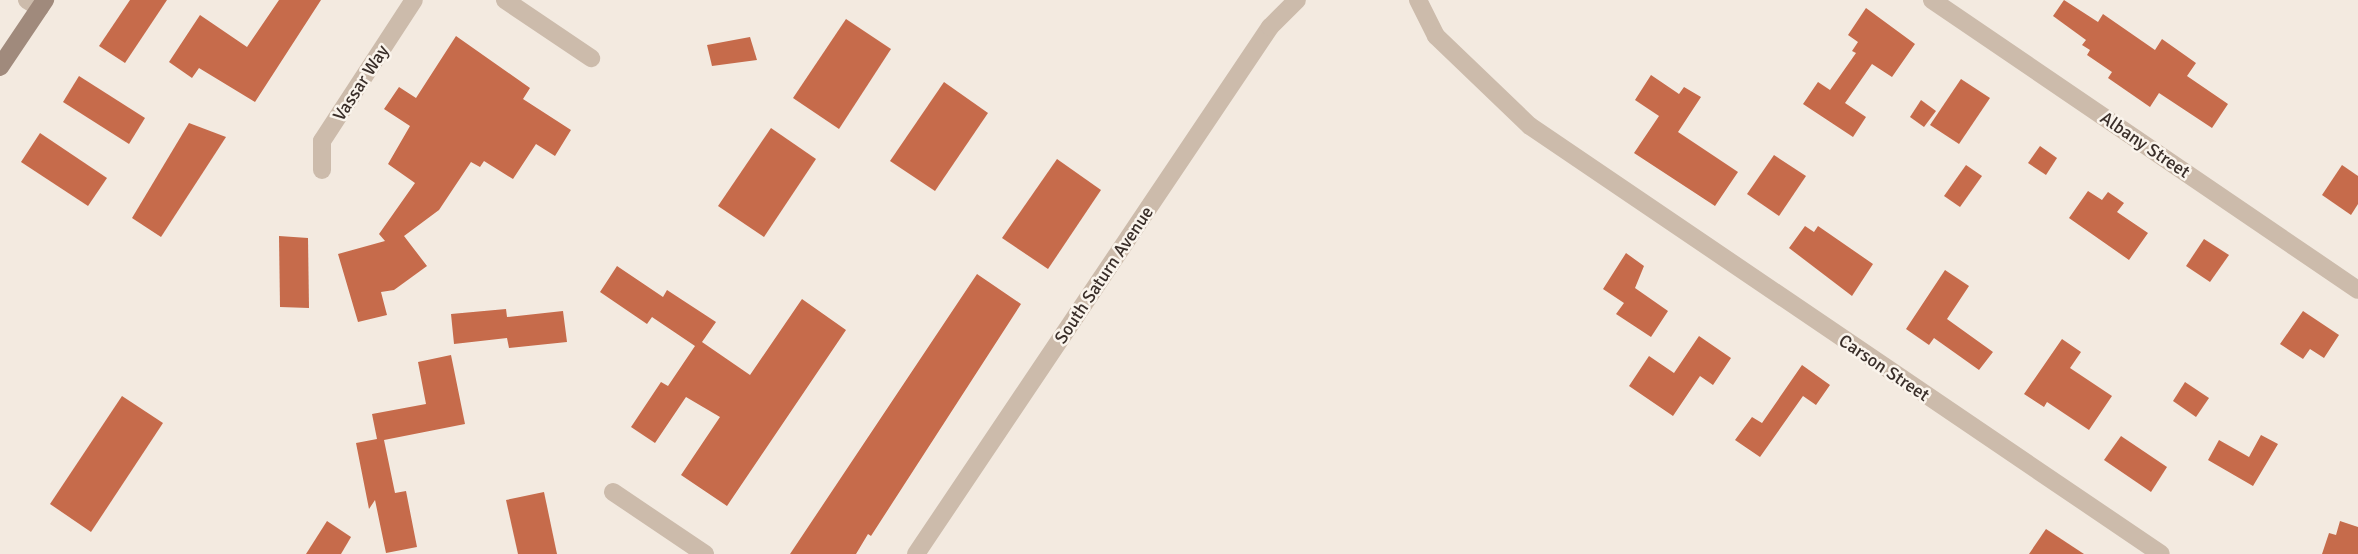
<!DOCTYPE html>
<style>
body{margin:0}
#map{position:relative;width:2358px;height:554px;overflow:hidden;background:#f3eae0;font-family:Signika,sans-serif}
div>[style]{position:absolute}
.building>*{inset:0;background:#c66b4b}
.minor>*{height:18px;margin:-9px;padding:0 9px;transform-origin:9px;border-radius:9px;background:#ccbbab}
.tertiary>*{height:18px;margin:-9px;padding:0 9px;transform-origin:9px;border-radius:9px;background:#ccbbab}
.secondary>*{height:18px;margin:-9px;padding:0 9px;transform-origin:9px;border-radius:9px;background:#a08a7c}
span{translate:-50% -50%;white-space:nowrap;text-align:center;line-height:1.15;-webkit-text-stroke:5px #faf4ec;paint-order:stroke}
.street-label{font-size:18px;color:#3a2f2a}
</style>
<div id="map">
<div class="building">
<div style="clip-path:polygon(130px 0,167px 0,125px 63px,99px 46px)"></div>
<div style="clip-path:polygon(279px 0,321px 0,255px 102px,199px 68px,192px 78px,169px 62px,200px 15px,247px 47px)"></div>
<div style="clip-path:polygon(2064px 0,2098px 22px,2103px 14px,2155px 50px,2162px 39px,2196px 63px,2187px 76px,2228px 104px,2212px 128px,2159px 93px,2150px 107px,2108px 78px,2112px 72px,2087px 55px,2090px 50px,2082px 45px,2086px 40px,2053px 16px)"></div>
<div style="clip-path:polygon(1866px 8px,1915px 44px,1892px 77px,1872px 64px,1845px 103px,1866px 117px,1853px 137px,1803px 104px,1818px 82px,1830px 90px,1856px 53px,1852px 51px,1858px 42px,1848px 35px)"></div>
<div style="clip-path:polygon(846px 19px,891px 49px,839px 129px,793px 98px)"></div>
<div style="clip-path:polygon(456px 36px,530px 88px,523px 99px,571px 130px,555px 156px,536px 144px,513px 179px,484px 161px,480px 167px,471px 162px,439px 210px,404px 236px,427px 266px,394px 290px,381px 292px,387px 315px,358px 322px,338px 254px,385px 241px,379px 234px,415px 183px,388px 164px,410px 126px,384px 109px,399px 87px,416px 98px)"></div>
<div style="clip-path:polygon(750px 37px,757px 60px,712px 66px,707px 45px)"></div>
<div style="clip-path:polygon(1651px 75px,1679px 94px,1684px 87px,1701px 97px,1678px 132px,1738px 172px,1715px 206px,1634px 153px,1659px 116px,1635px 100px)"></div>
<div style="clip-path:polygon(79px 76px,145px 118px,129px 144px,63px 102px)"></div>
<div style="clip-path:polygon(1961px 79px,1990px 98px,1959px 144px,1930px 125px)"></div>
<div style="clip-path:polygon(944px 82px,988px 113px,935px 191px,890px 161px)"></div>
<div style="clip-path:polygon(1921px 100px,1936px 111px,1924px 127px,1910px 117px)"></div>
<div style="clip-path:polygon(189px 123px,226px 137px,161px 237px,132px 218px)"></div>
<div style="clip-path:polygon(771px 128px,816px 159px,764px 237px,718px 206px)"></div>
<div style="clip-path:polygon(40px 133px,107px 178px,88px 206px,21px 162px)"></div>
<div style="clip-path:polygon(2040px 146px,2057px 158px,2046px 175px,2028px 163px)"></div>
<div style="clip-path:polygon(1774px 155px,1806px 176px,1779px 216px,1747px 194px)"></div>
<div style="clip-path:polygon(1057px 159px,1101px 190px,1048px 269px,1002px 238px)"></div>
<div style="clip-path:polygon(1966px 165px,1982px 176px,1960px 207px,1944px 196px)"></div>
<div style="clip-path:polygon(2342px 165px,2358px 176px,2358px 204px,2351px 215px,2322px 195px)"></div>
<div style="clip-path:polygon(2088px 191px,2102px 200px,2108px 192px,2124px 203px,2117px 212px,2148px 233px,2129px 260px,2069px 218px)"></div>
<div style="clip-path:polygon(1805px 226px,1814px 232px,1818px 226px,1873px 264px,1852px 296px,1789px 248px)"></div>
<div style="clip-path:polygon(279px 236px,308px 238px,309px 308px,280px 307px)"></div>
<div style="clip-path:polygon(2204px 239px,2229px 255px,2210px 282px,2186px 266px)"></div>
<div style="clip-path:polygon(1626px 253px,1644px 266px,1635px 288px,1668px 311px,1651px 337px,1616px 314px,1624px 303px,1603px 289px)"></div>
<div style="clip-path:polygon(617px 266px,663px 297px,667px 290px,716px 322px,702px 342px,750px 375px,802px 299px,846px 330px,727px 506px,681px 475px,720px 417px,686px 397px,655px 443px,631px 427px,661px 382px,668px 386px,695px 346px,652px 317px,647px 324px,600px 292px)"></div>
<div style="clip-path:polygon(1945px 270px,1969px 286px,1947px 319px,1993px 352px,1979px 370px,1934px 338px,1929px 345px,1906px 329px)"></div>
<div style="clip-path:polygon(977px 274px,1021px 304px,871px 536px,868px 534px,856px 554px,790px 554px)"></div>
<div style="clip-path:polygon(506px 309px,507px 317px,563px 311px,567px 342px,509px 348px,507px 338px,454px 344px,451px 314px)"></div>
<div style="clip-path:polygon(2303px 311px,2339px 335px,2324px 358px,2310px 349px,2303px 359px,2280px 344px)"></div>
<div style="clip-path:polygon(1699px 336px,1731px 358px,1713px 385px,1700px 376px,1673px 416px,1629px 386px,1649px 356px,1674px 373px)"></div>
<div style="clip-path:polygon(2062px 339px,2081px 352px,2070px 368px,2112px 396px,2089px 430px,2047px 402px,2044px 407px,2024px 394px)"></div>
<div style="clip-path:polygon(451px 355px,465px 424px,384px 440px,395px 493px,406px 491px,417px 547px,386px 553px,375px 500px,369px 509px,356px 443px,377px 439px,372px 414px,426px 404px,418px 362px)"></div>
<div style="clip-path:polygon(1802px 365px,1830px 385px,1816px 405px,1803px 396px,1760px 457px,1735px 440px,1752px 417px,1762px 423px)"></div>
<div style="clip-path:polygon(2185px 382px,2209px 398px,2196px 417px,2173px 401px)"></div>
<div style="clip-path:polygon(122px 396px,163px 423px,91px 532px,50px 504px)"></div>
<div style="clip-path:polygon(2261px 435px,2278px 444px,2253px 486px,2208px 460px,2219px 440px,2249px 457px)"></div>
<div style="clip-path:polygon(2121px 436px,2167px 467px,2151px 492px,2104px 460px)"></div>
<div style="clip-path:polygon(544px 492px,557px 554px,518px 554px,506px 500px)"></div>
<div style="clip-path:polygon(327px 521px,351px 537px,341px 554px,306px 554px)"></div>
<div style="clip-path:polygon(2340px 521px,2358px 527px,2358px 554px,2322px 554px,2329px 533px,2336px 535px)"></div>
<div style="clip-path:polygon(2046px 529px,2084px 554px,2029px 554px)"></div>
</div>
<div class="minor">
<div style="left:27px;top:0;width:15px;rotate:32deg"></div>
<div style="left:505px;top:0;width:104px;rotate:34deg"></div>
<div style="left:1418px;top:0;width:40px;rotate:63.4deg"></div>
<div style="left:1436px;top:36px;width:130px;rotate:43.8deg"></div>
<div style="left:1530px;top:126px;width:762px;rotate:34.15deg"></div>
<div style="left:1932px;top:0;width:515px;rotate:34.25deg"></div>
<div style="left:322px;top:170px;width:29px;rotate:-90deg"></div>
<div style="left:322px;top:141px;width:168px;rotate:-56.9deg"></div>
<div style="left:613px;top:492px;width:111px;rotate:34deg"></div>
</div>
<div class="tertiary">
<div style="left:916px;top:554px;width:635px;rotate:-56.11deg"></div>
<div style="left:1270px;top:27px;width:38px;rotate:-45deg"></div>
</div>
<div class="secondary">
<div style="left:0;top:67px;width:81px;rotate:-56.1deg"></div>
</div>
<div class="street-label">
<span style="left:361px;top:83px;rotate:-57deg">Vassar Way</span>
<span style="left:2145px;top:145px;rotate:34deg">Albany Street</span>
<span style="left:1104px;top:275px;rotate:-56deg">South Saturn Avenue</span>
<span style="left:1884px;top:368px;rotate:34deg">Carson Street</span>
</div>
</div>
